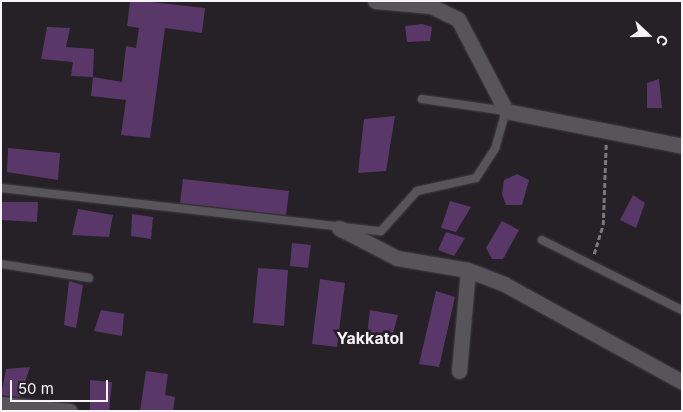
<!DOCTYPE html>
<meta charset="utf-8">
<style>
body{margin:0}
#map{position:relative;width:683px;height:412px;overflow:hidden;background:#252126;font-family:Inter,sans-serif}
div>[style]{position:absolute}
.building>*{inset:0;background:#593869}
.path>*{height:2.5px;margin-top:-1.25px;transform-origin:0;background:repeating-linear-gradient(90deg,#7c797d 0 5px,transparent 0 7.5px)}
.roads{filter:drop-shadow(0 0 1px #413e42) drop-shadow(0 0 1px #413e42)}
.service>*{height:8px;margin:-4px;padding:0 4px;transform-origin:4px;border-radius:4px;background:#58555a}
.minor>*{height:15px;margin:-7.5px;padding:0 7.5px;transform-origin:7.5px;border-radius:7.5px;background:#58555a}
span{translate:-50% -50%;white-space:nowrap;text-align:center;line-height:1.15;-webkit-text-stroke:5px #252126;paint-order:stroke}
.neighbourhood-label{font-size:16px;color:#f6f4f7;font-weight:700}
.frame{position:absolute;inset:0;border:2px solid #f6f4f7;pointer-events:none}
.north{position:absolute;left:623px;top:10px;width:50px;height:50px;-webkit-text-stroke:4px #252126;paint-order:stroke;rotate:111deg;font-size:14px;font-weight:700;line-height:20px;text-align:center;color:#f6f4f7}
.north::after{content:'';display:block;margin:auto;width:18px;height:22px;background:#f6f4f7;clip-path:polygon(50% 0,100% 100%,50% 72%,0 100%)}
.scale{position:absolute;left:10px;top:380px;width:98px;height:22px;box-sizing:border-box;border:2px solid #f6f4f7;border-top:0;padding-left:6px;font-size:15px;line-height:18px;white-space:nowrap;color:#f6f4f7;-webkit-text-stroke:4px #252126;paint-order:stroke}
</style>
<div id="map">
<div class="building">
<div style="clip-path:polygon(142px 1px,205px 8px,202px 33px,165px 28px,150px 138px,121px 135px,126px 100px,91px 96px,93px 77px,122px 82px,126px 46px,136px 48px,139px 28px,127px 26px,130px 2px)"></div>
<div style="clip-path:polygon(422px 24px,432px 27px,430px 41px,407px 42px,405px 26px)"></div>
<div style="clip-path:polygon(47px 27px,70px 28px,66px 47px,94px 49px,93px 77px,71px 76px,73px 62px,41px 59px)"></div>
<div style="clip-path:polygon(659px 79px,662px 108px,647px 108px,647px 83px)"></div>
<div style="clip-path:polygon(395px 116px,386px 171px,358px 173px,364px 119px)"></div>
<div style="clip-path:polygon(8px 148px,60px 153px,58px 180px,7px 172px)"></div>
<div style="clip-path:polygon(517px 174px,529px 180px,522px 205px,506px 205px,502px 194px,504px 180px)"></div>
<div style="clip-path:polygon(183px 179px,289px 191px,286px 215px,180px 203px)"></div>
<div style="clip-path:polygon(633px 195px,645px 203px,636px 228px,620px 220px)"></div>
<div style="clip-path:polygon(450px 201px,471px 207px,456px 232px,441px 228px)"></div>
<div style="clip-path:polygon(1px 202px,38px 202px,37px 222px,1px 220px)"></div>
<div style="clip-path:polygon(78px 209px,113px 215px,109px 237px,72px 235px)"></div>
<div style="clip-path:polygon(132px 214px,153px 217px,151px 239px,131px 236px)"></div>
<div style="clip-path:polygon(502px 221px,519px 230px,503px 259px,492px 259px,486px 248px)"></div>
<div style="clip-path:polygon(446px 232px,465px 238px,454px 256px,438px 250px)"></div>
<div style="clip-path:polygon(292px 243px,311px 245px,308px 268px,290px 266px)"></div>
<div style="clip-path:polygon(258px 268px,288px 270px,284px 326px,253px 323px)"></div>
<div style="clip-path:polygon(320px 279px,345px 283px,337px 347px,312px 344px)"></div>
<div style="clip-path:polygon(69px 281px,83px 285px,76px 328px,64px 325px)"></div>
<div style="clip-path:polygon(436px 291px,455px 297px,439px 367px,419px 364px)"></div>
<div style="clip-path:polygon(101px 310px,124px 314px,122px 336px,94px 331px)"></div>
<div style="clip-path:polygon(370px 310px,398px 315px,392px 337px,367px 335px)"></div>
<div style="clip-path:polygon(30px 367px,20px 397px,1px 395px,6px 369px)"></div>
<div style="clip-path:polygon(146px 371px,168px 374px,165px 395px,175px 397px,173px 411px,140px 411px)"></div>
<div style="clip-path:polygon(90px 380px,112px 382px,109px 411px,90px 411px)"></div>
</div>
<div class="path">
<div style="left:594px;top:254px;width:30px;rotate:-73deg"></div>
<div style="left:603px;top:225px;width:81px;rotate:-87.9deg"></div>
</div>
<div class="roads">
<div class="service">
<div style="left:1px;top:188px;width:382px;rotate:6.5deg"></div>
<div style="left:381px;top:231px;width:54px;rotate:-48deg"></div>
<div style="left:417px;top:191px;width:60px;rotate:-12.4deg"></div>
<div style="left:476px;top:178px;width:35px;rotate:-57deg"></div>
<div style="left:495px;top:149px;width:40px;rotate:-74deg"></div>
<div style="left:506px;top:111px;width:85px;rotate:-171.9deg"></div>
<div style="left:542px;top:240px;width:157px;rotate:26.6deg"></div>
<div style="left:1px;top:264px;width:89px;rotate:9deg"></div>
</div>
<div class="minor">
<div style="left:375px;top:1px;width:56px;rotate:5.1deg"></div>
<div style="left:431px;top:6px;width:30px;rotate:26deg"></div>
<div style="left:458px;top:19px;width:104px;rotate:62.4deg"></div>
<div style="left:506px;top:111px;width:179px;rotate:11.2deg"></div>
<div style="left:339px;top:228px;width:65px;rotate:27.3deg"></div>
<div style="left:397px;top:258px;width:72px;rotate:9.6deg"></div>
<div style="left:468px;top:270px;width:39px;rotate:21deg"></div>
<div style="left:504px;top:284px;width:203px;rotate:28.8deg"></div>
<div style="left:459px;top:371px;width:101px;rotate:-84.9deg"></div>
<div style="left:1px;top:404px;width:69px;rotate:5.8deg"></div>
</div>
</div>
<div class="neighbourhood-label">
<span style="left:370px;top:338px">Yakkatol</span>
</div>
<div class="frame"></div>
<div class="north">С</div>
<div class="scale">50 m</div>
</div>
